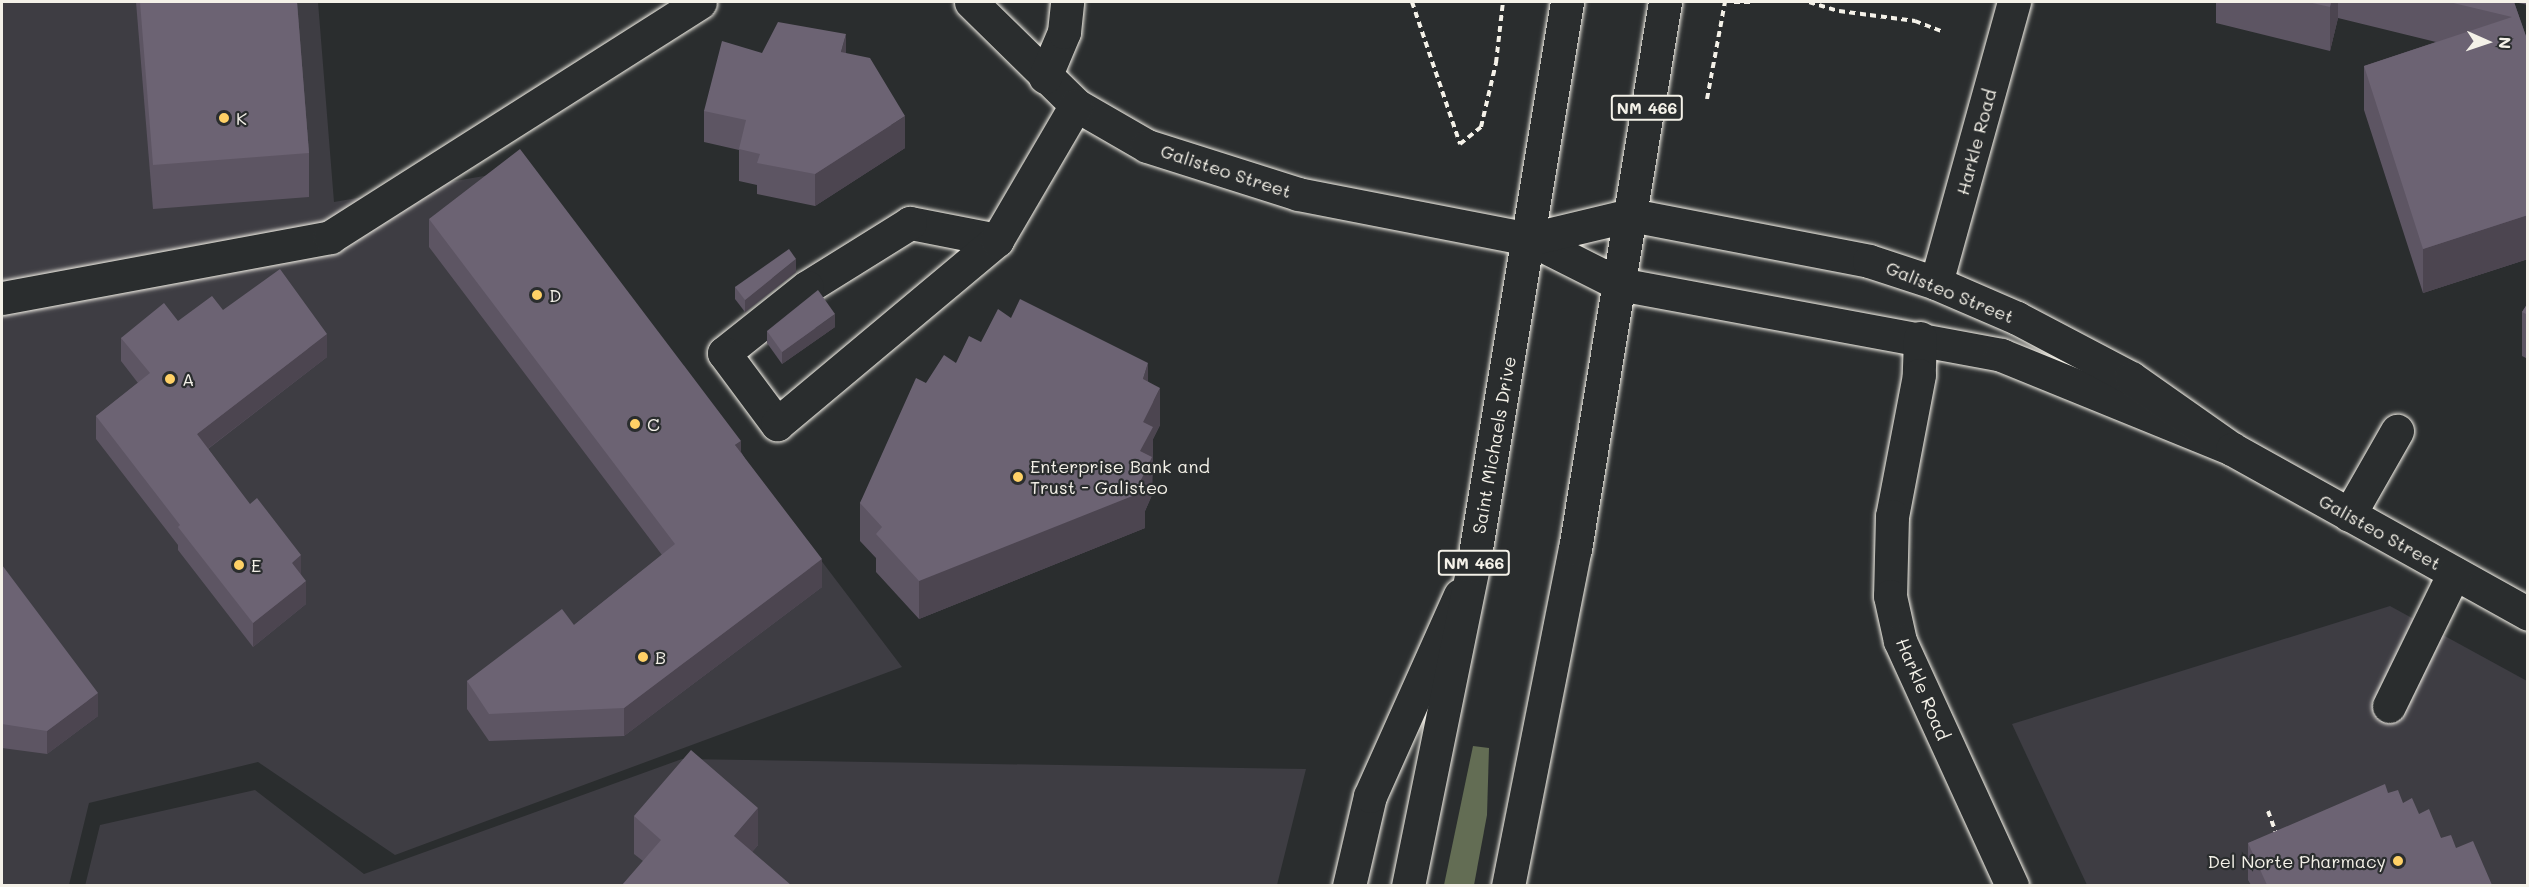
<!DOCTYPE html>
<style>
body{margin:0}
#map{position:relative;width:2529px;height:887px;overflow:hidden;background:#2a2d2e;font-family:Mali,sans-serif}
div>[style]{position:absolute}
.built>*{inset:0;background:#3e3d43}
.green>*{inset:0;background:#636d54}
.path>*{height:4px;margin-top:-2px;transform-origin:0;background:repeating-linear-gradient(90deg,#f4f1e8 0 6px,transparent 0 10.5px)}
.roads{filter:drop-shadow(0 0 2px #f4f1e8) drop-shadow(0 0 2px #f4f1e8)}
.minor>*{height:33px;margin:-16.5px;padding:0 16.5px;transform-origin:16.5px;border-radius:16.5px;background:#2a2d2e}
.major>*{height:33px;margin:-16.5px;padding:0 16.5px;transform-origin:16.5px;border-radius:16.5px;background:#2a2d2e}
.wall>*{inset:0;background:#5d5563}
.shaded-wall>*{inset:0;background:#4c4550}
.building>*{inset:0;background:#6c6373}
.dots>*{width:16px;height:16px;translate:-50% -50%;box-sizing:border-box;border:3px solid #2a2d2e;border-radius:50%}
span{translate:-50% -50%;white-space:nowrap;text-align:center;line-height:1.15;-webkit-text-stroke:4.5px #2a2d2e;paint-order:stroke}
.shield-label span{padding:2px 4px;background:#2a2d2e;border:2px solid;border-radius:4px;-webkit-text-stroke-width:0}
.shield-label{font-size:16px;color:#f4f1e8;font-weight:700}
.poi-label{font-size:18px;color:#f4f1e8}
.left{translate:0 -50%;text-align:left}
.right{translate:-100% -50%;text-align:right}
.street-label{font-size:18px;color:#f4f1e8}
.frame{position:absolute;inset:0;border:3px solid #f4f1e8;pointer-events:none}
.north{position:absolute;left:2457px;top:12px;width:60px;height:60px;-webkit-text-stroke:4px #2a2d2e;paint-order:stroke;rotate:93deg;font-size:16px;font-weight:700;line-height:24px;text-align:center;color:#f4f1e8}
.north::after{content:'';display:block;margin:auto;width:21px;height:27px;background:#f4f1e8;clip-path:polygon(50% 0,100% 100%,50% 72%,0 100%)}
</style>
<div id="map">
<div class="built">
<div style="clip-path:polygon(2px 2px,318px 2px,334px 202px,524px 169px,902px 667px,395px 855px,258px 762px,89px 803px,69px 885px,2px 886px)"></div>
<div style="clip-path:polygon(2390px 606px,2527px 681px,2527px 885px,2087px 885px,2012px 724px)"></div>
<div style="clip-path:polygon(682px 759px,1306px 769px,1277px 885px,85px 886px,100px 825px,255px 790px,364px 874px)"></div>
</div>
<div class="green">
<div style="clip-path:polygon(1473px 746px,1489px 748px,1487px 815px,1474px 885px,1444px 885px)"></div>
</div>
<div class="path">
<div style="left:1412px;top:2px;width:150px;rotate:71.3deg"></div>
<div style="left:1460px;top:144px;width:27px;rotate:-39deg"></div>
<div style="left:1481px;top:127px;width:66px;rotate:-76.8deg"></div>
<div style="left:1496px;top:63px;width:61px;rotate:-83.5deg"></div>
<div style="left:1734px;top:2px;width:20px"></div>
<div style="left:1809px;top:2px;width:31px;rotate:17deg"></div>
<div style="left:1839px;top:11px;width:77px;rotate:7.5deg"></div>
<div style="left:1915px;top:21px;width:30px;rotate:21deg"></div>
<div style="left:1707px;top:99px;width:99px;rotate:-79.5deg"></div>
<div style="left:2268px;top:811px;width:27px;rotate:70deg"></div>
</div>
<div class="roads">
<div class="minor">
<div style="left:971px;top:2px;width:147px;rotate:44.4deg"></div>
<div style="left:1076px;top:105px;width:82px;rotate:30deg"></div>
<div style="left:1147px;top:146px;width:158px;rotate:17.6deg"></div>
<div style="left:1298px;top:194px;width:236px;rotate:11deg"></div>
<div style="left:1530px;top:239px;width:100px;rotate:26.8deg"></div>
<div style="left:1619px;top:284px;width:389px;rotate:10.5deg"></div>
<div style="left:2001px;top:355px;width:249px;rotate:22.1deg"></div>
<div style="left:1045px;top:77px;width:49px;rotate:-67.1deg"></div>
<div style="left:1064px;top:32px;width:30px;rotate:-84deg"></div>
<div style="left:1530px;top:239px;width:104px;rotate:-13.4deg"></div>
<div style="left:1631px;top:215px;width:242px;rotate:10.9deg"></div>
<div style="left:1869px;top:261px;width:71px;rotate:18.2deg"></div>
<div style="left:1936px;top:283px;width:88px;rotate:23.4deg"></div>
<div style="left:2017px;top:318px;width:129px;rotate:27.8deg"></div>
<div style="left:2131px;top:378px;width:123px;rotate:35.1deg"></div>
<div style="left:2232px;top:449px;width:339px;rotate:29.1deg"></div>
<div style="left:997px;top:240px;width:89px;rotate:-168.9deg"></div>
<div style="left:910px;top:223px;width:121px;rotate:148.1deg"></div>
<div style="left:807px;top:287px;width:106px;rotate:141.5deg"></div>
<div style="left:724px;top:353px;width:89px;rotate:53.3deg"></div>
<div style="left:777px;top:424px;width:287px;rotate:-39.9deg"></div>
<div style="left:997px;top:240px;width:156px;rotate:-59.7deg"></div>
<div style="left:1936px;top:283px;width:292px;rotate:-74.5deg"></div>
<div style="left:2px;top:298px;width:334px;rotate:-10.5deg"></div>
<div style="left:330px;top:237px;width:438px;rotate:-32.4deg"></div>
<div style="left:1920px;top:338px;width:37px;rotate:92deg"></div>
<div style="left:1919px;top:375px;width:144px;rotate:100.8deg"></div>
<div style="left:1892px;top:516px;width:80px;rotate:91.4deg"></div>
<div style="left:1890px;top:596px;width:46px;rotate:77.5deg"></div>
<div style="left:1900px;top:641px;width:269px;rotate:65.4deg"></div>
<div style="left:2349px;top:515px;width:97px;rotate:-60.3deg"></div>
<div style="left:2389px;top:706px;width:148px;rotate:-64deg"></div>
<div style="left:1349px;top:886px;width:92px;rotate:-76.9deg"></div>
<div style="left:1370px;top:796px;width:220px;rotate:-65.9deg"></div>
</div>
<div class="major">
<div style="left:1408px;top:886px;width:327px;rotate:-78.5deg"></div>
<div style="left:1473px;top:566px;width:572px;rotate:-80.54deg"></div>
<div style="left:1508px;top:886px;width:344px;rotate:-78.8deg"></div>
<div style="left:1575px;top:549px;width:554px;rotate:-80.66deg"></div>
</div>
</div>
<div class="wall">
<div style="clip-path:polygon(136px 2px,297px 2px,309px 153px,309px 197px,153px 209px)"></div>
<div style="clip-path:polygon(2216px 2px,2528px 2px,2528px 5px,2514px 2px,2528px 42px,2528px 259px,2423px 293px,2364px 110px,2364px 66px,2436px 42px,2338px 18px,2330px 51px,2216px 23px)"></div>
<div style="clip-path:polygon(762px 53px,846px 53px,905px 148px,815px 206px,757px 194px,757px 185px,739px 181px,739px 150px,704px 142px,704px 111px)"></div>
<div style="clip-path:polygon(429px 219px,741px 452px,822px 587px,624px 736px,489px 741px,467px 709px,467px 681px,574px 625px,662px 555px,429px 247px)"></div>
<div style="clip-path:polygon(796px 272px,745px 312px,735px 299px,735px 287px)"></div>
<div style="clip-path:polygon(2528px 303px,2528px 359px,2522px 356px,2522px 312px)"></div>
<div style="clip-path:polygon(223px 310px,327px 357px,208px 449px,301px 574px,306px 604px,253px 647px,178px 550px,178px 545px,96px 439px,96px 416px,138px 383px,121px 361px,121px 338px,178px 321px)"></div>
<div style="clip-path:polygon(1011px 318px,1148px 381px,1160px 425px,1153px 439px,1152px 495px,1145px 511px,1145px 528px,919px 619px,876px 572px,876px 558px,860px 541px,860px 503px,926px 383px,956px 363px)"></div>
<div style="clip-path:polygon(835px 327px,782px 364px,767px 343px,767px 331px)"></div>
<div style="clip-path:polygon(2px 565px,98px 716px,47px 754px,2px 748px)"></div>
<div style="clip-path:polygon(2388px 793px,2419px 814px,2441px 838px,2456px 848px,2492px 885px,2251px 885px,2248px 880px,2248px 843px)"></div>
<div style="clip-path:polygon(634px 816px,758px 845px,752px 852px,643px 861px,634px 854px)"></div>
</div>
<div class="shaded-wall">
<div style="clip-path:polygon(2331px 2px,2338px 2px,2338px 18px,2330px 51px,2330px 7px)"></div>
<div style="clip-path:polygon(846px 34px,846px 66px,841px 52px)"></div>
<div style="clip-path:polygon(905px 116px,905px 148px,815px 206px,815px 174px)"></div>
<div style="clip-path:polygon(2528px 215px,2528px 259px,2423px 293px,2423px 249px)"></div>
<div style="clip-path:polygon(796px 259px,796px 272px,745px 312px,745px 300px)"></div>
<div style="clip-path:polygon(835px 314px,835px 327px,782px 364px,782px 352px)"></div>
<div style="clip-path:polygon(327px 334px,327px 357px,197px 457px,197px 434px)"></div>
<div style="clip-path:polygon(1148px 363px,1148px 400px,1143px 379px)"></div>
<div style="clip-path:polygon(1160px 388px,1160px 425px,1153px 439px,1152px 495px,1145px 511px,1145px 528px,919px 619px,919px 581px,1140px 451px,1143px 422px)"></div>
<div style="clip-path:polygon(741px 441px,741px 469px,735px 445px)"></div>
<div style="clip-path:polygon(301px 555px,301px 579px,292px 563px)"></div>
<div style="clip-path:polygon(822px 559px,822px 587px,624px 736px,624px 708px)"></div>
<div style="clip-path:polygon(306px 581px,306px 604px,253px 647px,253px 623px)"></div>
<div style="clip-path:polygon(98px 693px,98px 716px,47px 754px,47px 731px)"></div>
<div style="clip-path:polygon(758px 808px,758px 845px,734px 873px,734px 836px)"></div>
</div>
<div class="building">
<div style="clip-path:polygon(140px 2px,297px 2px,309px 153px,153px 165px)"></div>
<div style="clip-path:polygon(2308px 2px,2331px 2px,2330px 7px)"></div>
<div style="clip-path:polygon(2449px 2px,2514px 2px,2528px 42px,2528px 215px,2423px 249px,2364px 66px,2512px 17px)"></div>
<div style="clip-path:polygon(778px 22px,846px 34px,841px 52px,870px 58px,905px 116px,815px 174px,757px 163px,760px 154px,739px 149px,746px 120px,704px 111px,722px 41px,762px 53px)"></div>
<div style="clip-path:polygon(520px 149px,741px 441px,735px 445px,822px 559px,624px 708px,489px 714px,467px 681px,562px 609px,574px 625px,675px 544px,429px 219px)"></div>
<div style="clip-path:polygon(789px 249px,796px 259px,745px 300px,735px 287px)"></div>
<div style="clip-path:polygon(280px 269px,327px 334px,197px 434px,250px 504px,257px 498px,301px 555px,292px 563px,306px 581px,253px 623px,178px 527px,180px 525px,96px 416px,150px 373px,121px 338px,164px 303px,178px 321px,212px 296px,223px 310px)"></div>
<div style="clip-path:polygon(818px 290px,835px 314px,782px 352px,767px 331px)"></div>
<div style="clip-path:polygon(1020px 299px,1148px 363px,1143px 379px,1160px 388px,1143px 422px,1153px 427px,1140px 451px,1152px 457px,1141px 480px,1145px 491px,919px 581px,876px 534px,882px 527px,860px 503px,916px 378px,926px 383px,944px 355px,956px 363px,969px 336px,981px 342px,998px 309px,1011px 318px)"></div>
<div style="clip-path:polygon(2528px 303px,2528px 315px,2522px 312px)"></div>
<div style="clip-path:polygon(2px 565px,98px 693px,47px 731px,2px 724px)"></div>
<div style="clip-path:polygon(691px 750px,758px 808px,734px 836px,791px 885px,622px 885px,661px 840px,634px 816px)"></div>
<div style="clip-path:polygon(2385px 784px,2388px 793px,2398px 790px,2403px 803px,2412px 798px,2419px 814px,2429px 809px,2441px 838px,2451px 835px,2456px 848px,2473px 841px,2492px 885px,2267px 885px,2248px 843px)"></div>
</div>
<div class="dots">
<div style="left:224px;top:118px;background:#ffd166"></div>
<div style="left:537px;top:295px;background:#ffd166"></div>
<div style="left:170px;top:379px;background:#ffd166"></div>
<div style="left:635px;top:424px;background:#ffd166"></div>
<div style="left:1018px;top:477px;background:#ffd166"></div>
<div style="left:239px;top:565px;background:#ffd166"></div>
<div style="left:643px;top:657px;background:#ffd166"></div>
<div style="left:2398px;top:861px;background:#ffd166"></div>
</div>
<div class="shield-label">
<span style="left:1647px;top:108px">NM 466</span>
<span style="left:1474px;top:563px">NM 466</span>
</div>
<div class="poi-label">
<span class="left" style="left:236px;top:118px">K</span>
<span class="left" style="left:549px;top:295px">D</span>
<span class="left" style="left:182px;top:379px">A</span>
<span class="left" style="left:647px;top:424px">C</span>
<span class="left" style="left:1030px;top:477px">Enterprise Bank and<br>Trust - Galisteo</span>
<span class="left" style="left:251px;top:565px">E</span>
<span class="left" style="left:655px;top:657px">B</span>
<span class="right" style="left:2386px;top:861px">Del Norte Pharmacy</span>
</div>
<div class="street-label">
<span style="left:1976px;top:142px;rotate:-75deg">Harkle Road</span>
<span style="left:1226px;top:171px;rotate:18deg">Galisteo Street</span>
<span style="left:1950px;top:292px;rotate:22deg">Galisteo Street</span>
<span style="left:1494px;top:445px;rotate:-80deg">Saint Michaels Drive</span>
<span style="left:2380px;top:532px;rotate:29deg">Galisteo Street</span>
<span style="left:1923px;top:689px;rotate:67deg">Harkle Road</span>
</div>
<div class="frame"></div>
<div class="north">N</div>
</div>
